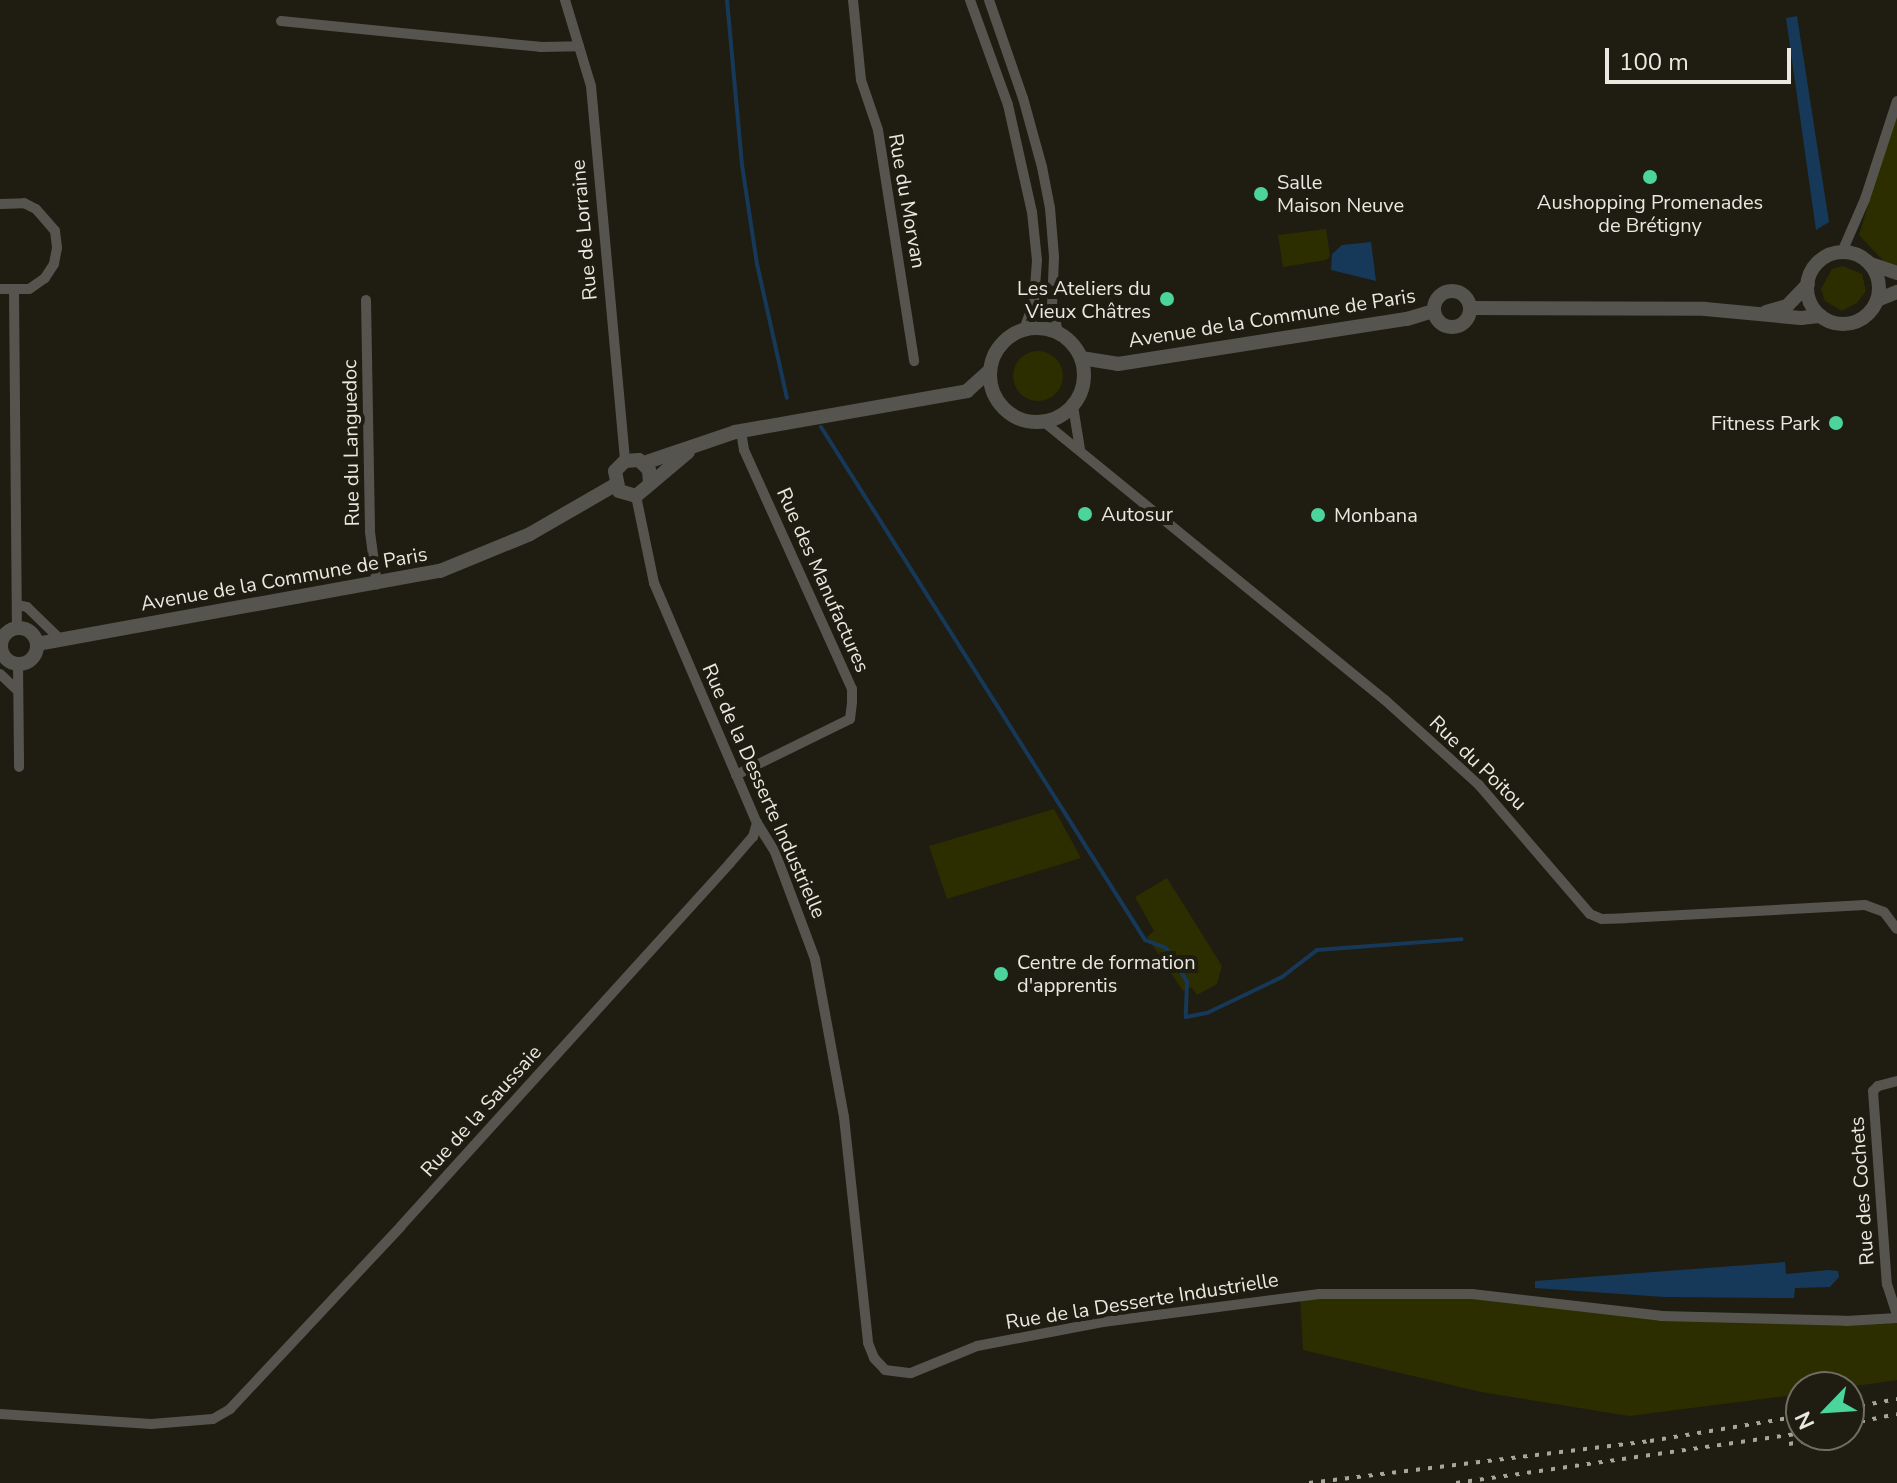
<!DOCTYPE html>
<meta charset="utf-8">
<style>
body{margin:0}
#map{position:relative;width:1897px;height:1483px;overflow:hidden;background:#1f1c11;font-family:"Nunito Sans",sans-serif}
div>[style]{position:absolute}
.green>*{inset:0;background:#2c2e00}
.round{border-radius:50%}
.water>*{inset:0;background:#16395a}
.stream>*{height:4px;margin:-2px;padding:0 2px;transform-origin:2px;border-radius:2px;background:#16395a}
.minor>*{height:10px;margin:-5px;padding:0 5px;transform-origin:5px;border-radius:5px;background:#56544e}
.tertiary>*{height:14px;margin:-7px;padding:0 7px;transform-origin:7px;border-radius:7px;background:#56544e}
.tertiary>.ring{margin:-7px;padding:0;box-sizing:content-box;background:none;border:14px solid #56544e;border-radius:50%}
.rail>*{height:4px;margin-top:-2px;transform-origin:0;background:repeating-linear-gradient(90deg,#a7a59c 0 4px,transparent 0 12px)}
.dots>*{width:22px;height:22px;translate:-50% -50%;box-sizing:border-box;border:4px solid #1f1c11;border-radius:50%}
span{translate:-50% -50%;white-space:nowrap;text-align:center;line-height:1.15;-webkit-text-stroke:8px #1f1c11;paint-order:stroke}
.poi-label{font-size:20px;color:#eae8e0}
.left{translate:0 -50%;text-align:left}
.right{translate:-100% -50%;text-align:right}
.street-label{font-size:20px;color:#eae8e0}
.north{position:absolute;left:1785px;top:1371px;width:80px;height:80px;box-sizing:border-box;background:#1f1c11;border:2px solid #706e64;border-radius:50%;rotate:245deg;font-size:22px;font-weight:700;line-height:32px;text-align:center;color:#eae8e0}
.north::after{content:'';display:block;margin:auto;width:28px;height:36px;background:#4bd49b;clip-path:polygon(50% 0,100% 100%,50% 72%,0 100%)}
.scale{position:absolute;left:1605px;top:48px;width:186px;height:36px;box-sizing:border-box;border:4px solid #eae8e0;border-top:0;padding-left:10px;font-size:24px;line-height:28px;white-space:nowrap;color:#eae8e0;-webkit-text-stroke:6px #1f1c11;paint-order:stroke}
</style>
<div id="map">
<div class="green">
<div style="clip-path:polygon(1897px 112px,1897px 270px,1892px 270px,1859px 235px)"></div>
<div style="clip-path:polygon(1326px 229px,1330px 256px,1326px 260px,1283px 267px,1278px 235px)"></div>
<div style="clip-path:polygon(1843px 266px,1862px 274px,1866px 291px,1857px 303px,1842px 311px,1825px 301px,1821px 289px,1832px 269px)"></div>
<div class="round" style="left:1013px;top:351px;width:50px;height:50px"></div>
<div style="clip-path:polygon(1054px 809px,1081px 858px,947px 899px,929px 846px)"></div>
<div style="clip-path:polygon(1167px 878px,1222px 966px,1217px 984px,1197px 995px,1191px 987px,1183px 991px,1147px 937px,1154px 931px,1135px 897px)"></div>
<div style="clip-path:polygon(1437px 1291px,1661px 1315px,1897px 1318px,1897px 1380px,1848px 1387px,1801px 1387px,1801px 1394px,1629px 1416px,1481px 1392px,1303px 1350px,1300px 1295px)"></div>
</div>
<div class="water">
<div style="clip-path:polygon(1797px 16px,1829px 222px,1816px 230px,1786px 18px)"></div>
<div style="clip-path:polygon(1371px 242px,1376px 281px,1331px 270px,1332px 254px,1342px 245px)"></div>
<div style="clip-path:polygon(1785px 1262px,1786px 1274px,1829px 1270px,1838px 1271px,1839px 1277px,1830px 1287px,1795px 1288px,1794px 1298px,1664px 1297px,1535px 1288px,1535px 1281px)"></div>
</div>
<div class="stream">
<div style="left:727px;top:0;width:166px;rotate:84.8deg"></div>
<div style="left:742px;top:165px;width:100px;rotate:81.4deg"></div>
<div style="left:757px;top:264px;width:137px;rotate:77.4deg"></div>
<div style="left:821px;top:427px;width:607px;rotate:57.72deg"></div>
<div style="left:1145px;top:940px;width:22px;rotate:21deg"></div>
<div style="left:1166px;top:948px;width:39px;rotate:58deg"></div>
<div style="left:1187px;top:981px;width:36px;rotate:92deg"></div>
<div style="left:1186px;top:1017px;width:21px;rotate:-11deg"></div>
<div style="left:1207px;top:1013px;width:83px;rotate:-25.6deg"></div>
<div style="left:1282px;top:977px;width:44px;rotate:-37.6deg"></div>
<div style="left:1317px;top:950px;width:145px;rotate:-4.3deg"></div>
</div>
<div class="minor">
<div style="left:565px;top:0;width:90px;rotate:73.2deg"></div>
<div style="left:591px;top:86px;width:377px;rotate:84.8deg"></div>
<div style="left:853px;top:0;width:80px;rotate:84.3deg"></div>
<div style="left:861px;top:80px;width:53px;rotate:71.2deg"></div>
<div style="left:878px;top:130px;width:234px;rotate:81.1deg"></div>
<div style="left:970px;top:0;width:112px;rotate:70.1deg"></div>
<div style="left:1008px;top:105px;width:110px;rotate:77.4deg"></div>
<div style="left:1032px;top:212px;width:48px;rotate:84.1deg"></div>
<div style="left:1037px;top:260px;width:42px;rotate:94.1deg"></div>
<div style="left:1034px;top:302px;width:30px;rotate:110deg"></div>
<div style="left:989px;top:0;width:104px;rotate:70.9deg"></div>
<div style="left:1023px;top:98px;width:72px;rotate:74.6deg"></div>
<div style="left:1042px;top:167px;width:42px;rotate:79deg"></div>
<div style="left:1050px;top:208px;width:49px;rotate:85.3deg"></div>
<div style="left:1054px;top:257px;width:49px;rotate:92.3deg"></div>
<div style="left:1052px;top:306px;width:28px;rotate:77deg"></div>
<div style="left:281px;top:21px;width:260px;rotate:5.7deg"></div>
<div style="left:540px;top:47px;width:39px;rotate:-1deg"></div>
<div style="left:0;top:204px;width:24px;rotate:-2deg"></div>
<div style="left:24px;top:203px;width:13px;rotate:27deg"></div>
<div style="left:36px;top:209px;width:29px;rotate:49deg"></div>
<div style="left:55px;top:231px;width:17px;rotate:83deg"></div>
<div style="left:57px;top:248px;width:16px;rotate:101deg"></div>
<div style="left:54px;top:264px;width:17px;rotate:123deg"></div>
<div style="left:45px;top:278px;width:19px;rotate:145deg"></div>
<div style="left:29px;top:289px;width:29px;rotate:180deg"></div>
<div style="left:1842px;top:252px;width:58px;rotate:-66.5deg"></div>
<div style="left:1865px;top:199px;width:103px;rotate:-71.9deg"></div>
<div style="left:14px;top:292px;width:335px;rotate:89.5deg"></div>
<div style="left:366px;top:300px;width:232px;rotate:89deg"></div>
<div style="left:370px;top:532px;width:53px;rotate:82.5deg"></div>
<div style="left:1073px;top:406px;width:44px;rotate:80.8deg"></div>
<div style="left:1044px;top:422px;width:440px;rotate:39.2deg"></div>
<div style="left:1385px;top:700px;width:127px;rotate:42.1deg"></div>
<div style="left:1479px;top:785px;width:170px;rotate:49.3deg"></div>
<div style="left:1590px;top:914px;width:13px;rotate:23deg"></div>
<div style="left:1602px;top:919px;width:24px;rotate:-2deg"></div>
<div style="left:1626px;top:918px;width:239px;rotate:-3.1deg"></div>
<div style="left:1865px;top:905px;width:20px;rotate:20deg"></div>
<div style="left:1884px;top:912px;width:21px;rotate:53deg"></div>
<div style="left:636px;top:496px;width:89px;rotate:78.3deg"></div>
<div style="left:654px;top:583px;width:261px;rotate:66.8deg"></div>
<div style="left:757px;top:823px;width:34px;rotate:58deg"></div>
<div style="left:775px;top:852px;width:114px;rotate:69.5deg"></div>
<div style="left:815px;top:959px;width:161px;rotate:79.6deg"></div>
<div style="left:844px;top:1117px;width:227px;rotate:83.9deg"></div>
<div style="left:868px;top:1343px;width:16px;rotate:68deg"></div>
<div style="left:874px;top:1358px;width:16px;rotate:47deg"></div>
<div style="left:885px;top:1370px;width:26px;rotate:7deg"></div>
<div style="left:911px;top:1373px;width:71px;rotate:-22.2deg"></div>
<div style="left:977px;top:1346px;width:128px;rotate:-10.8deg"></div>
<div style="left:1103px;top:1322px;width:218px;rotate:-7.4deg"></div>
<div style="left:1319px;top:1294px;width:153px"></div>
<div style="left:1472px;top:1294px;width:190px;rotate:6.6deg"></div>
<div style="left:1661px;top:1316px;width:185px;rotate:1.5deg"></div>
<div style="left:1846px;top:1321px;width:51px;rotate:-3.4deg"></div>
<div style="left:17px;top:605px;width:10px;rotate:11deg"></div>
<div style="left:27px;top:607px;width:46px;rotate:44.1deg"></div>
<div style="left:18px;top:664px;width:103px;rotate:89.4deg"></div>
<div style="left:0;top:674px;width:25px;rotate:43deg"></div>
<div style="left:736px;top:775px;width:127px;rotate:-26.2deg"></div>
<div style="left:850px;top:719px;width:17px;rotate:-83deg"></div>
<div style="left:852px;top:702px;width:13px;rotate:-90deg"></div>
<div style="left:852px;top:689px;width:262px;rotate:-114.3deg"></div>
<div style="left:744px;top:450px;width:20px;rotate:-99deg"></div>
<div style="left:1897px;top:1081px;width:20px;rotate:165deg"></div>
<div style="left:1878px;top:1086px;width:7px;rotate:135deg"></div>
<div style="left:1873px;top:1091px;width:194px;rotate:85.9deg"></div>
<div style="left:1887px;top:1284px;width:32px;rotate:72deg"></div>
<div style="left:0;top:1414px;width:151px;rotate:3.8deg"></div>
<div style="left:151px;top:1424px;width:62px;rotate:-4.6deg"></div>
<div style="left:213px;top:1419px;width:20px;rotate:-30deg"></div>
<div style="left:230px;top:1409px;width:250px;rotate:-46.9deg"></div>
<div style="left:401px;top:1226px;width:490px;rotate:-47.8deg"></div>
<div style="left:730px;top:863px;width:35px;rotate:-49deg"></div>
<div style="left:753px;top:837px;width:15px;rotate:-74deg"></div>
</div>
<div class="tertiary">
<div class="ring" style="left:1807px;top:252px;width:58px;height:58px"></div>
<div style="left:1871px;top:264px;width:28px;rotate:19deg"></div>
<div class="ring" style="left:1434px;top:291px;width:22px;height:22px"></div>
<div style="left:1877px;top:300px;width:22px;rotate:-22deg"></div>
<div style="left:1470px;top:308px;width:235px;rotate:0.2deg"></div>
<div style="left:1705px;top:309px;width:96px;rotate:5.4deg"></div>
<div style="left:1801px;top:318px;width:20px;rotate:-6deg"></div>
<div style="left:1766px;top:312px;width:22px;rotate:-16deg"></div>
<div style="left:1787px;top:306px;width:30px;rotate:-46deg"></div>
<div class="ring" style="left:990px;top:328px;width:80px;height:80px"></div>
<div style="left:1081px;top:358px;width:37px;rotate:9deg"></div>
<div style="left:1118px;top:364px;width:292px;rotate:-8.9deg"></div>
<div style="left:1407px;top:319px;width:27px;rotate:-17deg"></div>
<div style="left:644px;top:463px;width:96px;rotate:-18.8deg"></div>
<div style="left:735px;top:432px;width:236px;rotate:-10deg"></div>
<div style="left:967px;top:391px;width:31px;rotate:-42deg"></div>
<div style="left:650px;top:484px;width:14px;rotate:-94deg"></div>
<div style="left:649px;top:470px;width:14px;rotate:-135deg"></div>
<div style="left:639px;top:460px;width:14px;rotate:176deg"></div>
<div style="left:625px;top:461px;width:14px;rotate:135deg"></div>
<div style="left:615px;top:471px;width:20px;rotate:79deg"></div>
<div style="left:619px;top:491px;width:18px;rotate:16deg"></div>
<div style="left:636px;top:496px;width:68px;rotate:-40.2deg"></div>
<div class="ring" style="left:1px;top:628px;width:22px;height:22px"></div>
<div style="left:37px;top:644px;width:410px;rotate:-10.3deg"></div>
<div style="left:440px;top:571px;width:97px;rotate:-22.3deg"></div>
<div style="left:530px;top:534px;width:98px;rotate:-30deg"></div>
</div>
<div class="rail">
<div style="left:1849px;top:1408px;width:49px;rotate:-10.6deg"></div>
<div style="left:1849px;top:1424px;width:49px;rotate:-11.8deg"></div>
<div style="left:1789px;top:1444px;width:48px;rotate:-10.8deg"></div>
<div style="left:1309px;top:1483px;width:344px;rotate:-7deg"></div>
<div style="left:1650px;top:1441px;width:153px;rotate:-9.4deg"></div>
<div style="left:1456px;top:1483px;width:349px;rotate:-8.2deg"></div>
</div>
<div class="dots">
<div style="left:1650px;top:177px;background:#4bd49b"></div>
<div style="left:1261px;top:194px;background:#4bd49b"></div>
<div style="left:1167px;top:299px;background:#4bd49b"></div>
<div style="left:1836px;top:423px;background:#4bd49b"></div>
<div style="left:1085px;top:514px;background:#4bd49b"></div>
<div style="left:1318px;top:515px;background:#4bd49b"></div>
<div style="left:1001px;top:974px;background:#4bd49b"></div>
</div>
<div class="poi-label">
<span class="left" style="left:1277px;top:194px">Salle<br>Maison Neuve</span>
<span style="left:1650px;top:214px">Aushopping Promenades<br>de Brétigny</span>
<span class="right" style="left:1151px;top:300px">Les Ateliers du<br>Vieux Châtres</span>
<span class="right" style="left:1820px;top:423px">Fitness Park</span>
<span class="left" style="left:1101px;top:514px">Autosur</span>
<span class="left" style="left:1334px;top:515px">Monbana</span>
<span class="left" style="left:1017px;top:974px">Centre de formation<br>d'apprentis</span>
</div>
<div class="street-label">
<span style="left:907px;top:201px;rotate:80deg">Rue du Morvan</span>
<span style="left:584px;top:230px;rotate:-95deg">Rue de Lorraine</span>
<span style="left:1272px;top:318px;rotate:-9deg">Avenue de la Commune de Paris</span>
<span style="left:351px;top:443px;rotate:-91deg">Rue du Languedoc</span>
<span style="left:284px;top:579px;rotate:-10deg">Avenue de la Commune de Paris</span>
<span style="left:823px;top:580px;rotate:66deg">Rue des Manufactures</span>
<span style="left:1478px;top:763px;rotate:44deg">Rue du Poitou</span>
<span style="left:764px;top:791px;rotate:66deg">Rue de la Desserte Industrielle</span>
<span style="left:481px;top:1111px;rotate:-48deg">Rue de la Saussaie</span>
<span style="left:1862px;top:1191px;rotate:-94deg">Rue des Cochets</span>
<span style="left:1142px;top:1301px;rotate:-9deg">Rue de la Desserte Industrielle</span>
</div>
<div class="north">N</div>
<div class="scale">100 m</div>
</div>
